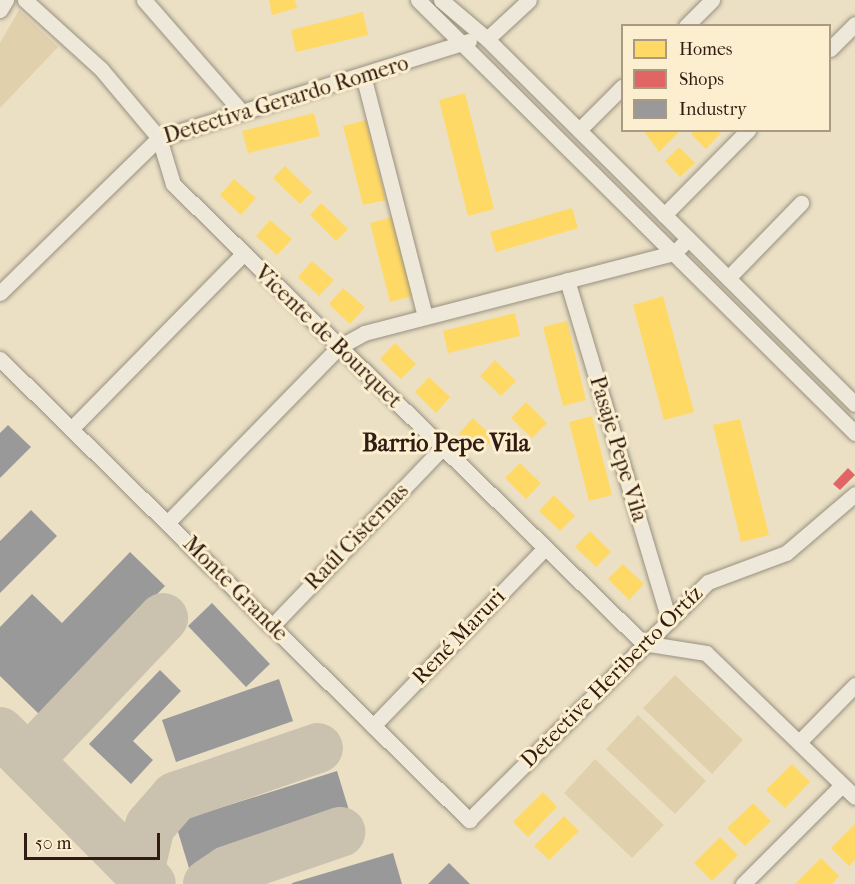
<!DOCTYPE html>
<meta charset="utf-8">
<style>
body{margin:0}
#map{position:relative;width:855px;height:884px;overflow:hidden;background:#ebe0c4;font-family:"IM FELL French Canon",serif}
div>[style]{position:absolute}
.green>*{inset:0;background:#e1d0ac}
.homes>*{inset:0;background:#ffd966}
.shops>*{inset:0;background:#e06666}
.industry>*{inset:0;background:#999}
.taxiway>*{height:50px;margin:-25px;padding:0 25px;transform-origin:25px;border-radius:25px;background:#cac2ae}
.roads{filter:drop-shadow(0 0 2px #999080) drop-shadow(0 0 2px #999080)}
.minor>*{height:15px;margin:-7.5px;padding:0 7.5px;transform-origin:7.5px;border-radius:7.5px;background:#ede8da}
span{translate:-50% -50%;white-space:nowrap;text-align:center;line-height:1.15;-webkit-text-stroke:6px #fcefcf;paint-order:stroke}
.street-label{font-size:22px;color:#311b12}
.neighbourhood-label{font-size:24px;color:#311b12;font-weight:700}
.legend{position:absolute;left:621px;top:24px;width:210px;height:108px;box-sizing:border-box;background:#fcefcf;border:2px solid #ab9a83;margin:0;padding:8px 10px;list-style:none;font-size:18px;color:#311b12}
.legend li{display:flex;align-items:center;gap:12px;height:30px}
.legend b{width:30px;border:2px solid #ab9a83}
.scale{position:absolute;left:24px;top:833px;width:136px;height:27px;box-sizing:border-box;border:3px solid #311b12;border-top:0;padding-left:8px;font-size:18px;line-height:21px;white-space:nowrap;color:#311b12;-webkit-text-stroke:4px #fcefcf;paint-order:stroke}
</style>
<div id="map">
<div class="green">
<div style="clip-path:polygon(19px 10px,58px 47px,0 108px,0 43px)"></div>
<div style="clip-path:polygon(675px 675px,743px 740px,712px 774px,643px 708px)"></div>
<div style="clip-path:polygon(638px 715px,706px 781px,675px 814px,606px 749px)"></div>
<div style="clip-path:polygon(595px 759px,664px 825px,632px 858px,564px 793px)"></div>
</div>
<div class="homes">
<div style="clip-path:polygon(269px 0,295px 0,297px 8px,272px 15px)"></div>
<div style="clip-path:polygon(363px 12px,368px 35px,296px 52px,291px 30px)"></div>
<div style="clip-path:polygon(465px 93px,494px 209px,468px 216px,439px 100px)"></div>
<div style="clip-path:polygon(314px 113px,320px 136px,248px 153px,242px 131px)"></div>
<div style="clip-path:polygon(366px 120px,386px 200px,363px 205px,343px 126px)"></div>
<div style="clip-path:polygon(643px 130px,681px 130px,659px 152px)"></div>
<div style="clip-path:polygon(695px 130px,718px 130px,721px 133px,706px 149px,691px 134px)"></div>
<div style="clip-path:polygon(679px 147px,695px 163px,680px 177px,665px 161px)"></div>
<div style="clip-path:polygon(285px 166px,312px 192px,300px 204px,273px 178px)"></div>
<div style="clip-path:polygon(234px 179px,256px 198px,241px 215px,220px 195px)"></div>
<div style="clip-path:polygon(321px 203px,348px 229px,336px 241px,310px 215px)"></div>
<div style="clip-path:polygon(572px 208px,578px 228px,496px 252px,490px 232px)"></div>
<div style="clip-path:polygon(393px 217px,413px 296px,390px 302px,370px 223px)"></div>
<div style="clip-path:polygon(270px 220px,292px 239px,277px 255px,256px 236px)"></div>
<div style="clip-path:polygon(312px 261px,334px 280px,319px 296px,298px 277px)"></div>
<div style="clip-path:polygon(343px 288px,365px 307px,350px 324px,329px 304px)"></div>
<div style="clip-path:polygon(663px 296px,694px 412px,664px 420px,633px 305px)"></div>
<div style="clip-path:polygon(515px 313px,520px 336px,448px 353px,443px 331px)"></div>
<div style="clip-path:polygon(567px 321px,586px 400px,563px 406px,543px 327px)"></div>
<div style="clip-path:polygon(395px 343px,416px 364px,401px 379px,380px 359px)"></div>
<div style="clip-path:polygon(495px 360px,516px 381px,501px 396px,480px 376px)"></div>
<div style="clip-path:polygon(429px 377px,450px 397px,436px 413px,415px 392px)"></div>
<div style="clip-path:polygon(526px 402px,547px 423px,532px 438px,511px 418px)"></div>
<div style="clip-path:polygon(592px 416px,612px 495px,589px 501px,569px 422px)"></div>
<div style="clip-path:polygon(473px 418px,494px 438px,480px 454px,459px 433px)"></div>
<div style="clip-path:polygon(740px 419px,769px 535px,741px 542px,713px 425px)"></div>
<div style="clip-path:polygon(520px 463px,541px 483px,526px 499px,505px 478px)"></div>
<div style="clip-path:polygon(554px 495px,575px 516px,560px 531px,539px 511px)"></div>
<div style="clip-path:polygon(590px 531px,611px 552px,596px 567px,575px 547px)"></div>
<div style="clip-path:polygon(623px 564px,644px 584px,629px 600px,608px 579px)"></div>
<div style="clip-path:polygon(792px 764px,810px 782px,785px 808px,766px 790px)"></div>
<div style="clip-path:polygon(543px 792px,557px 807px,528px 837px,513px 822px)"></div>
<div style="clip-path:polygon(753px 803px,771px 821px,745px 846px,727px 828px)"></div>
<div style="clip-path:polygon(564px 816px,579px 831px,549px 860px,534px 846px)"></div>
<div style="clip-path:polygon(855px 824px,855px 860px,849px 866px,831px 848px)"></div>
<div style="clip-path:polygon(720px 837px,738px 855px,712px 881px,694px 863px)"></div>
<div style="clip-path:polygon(821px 858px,839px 876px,832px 884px,795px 884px)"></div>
</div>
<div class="shops">
<div style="clip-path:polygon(848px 468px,855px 475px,840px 490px,833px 484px)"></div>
</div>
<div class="industry">
<div style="clip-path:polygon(8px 425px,31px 447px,0 478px,0 433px)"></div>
<div style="clip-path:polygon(31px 510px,57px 536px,0 593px,0 541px)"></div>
<div style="clip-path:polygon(130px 552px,165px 586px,40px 715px,0 676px,0 627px,32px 594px,62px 623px)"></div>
<div style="clip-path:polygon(212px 603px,270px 664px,246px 687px,188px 626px)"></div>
<div style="clip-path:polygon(160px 670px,181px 691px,133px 741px,153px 760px,131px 784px,89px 744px)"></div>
<div style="clip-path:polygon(279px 679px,293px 721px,176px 762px,162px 720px)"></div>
<div style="clip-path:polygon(337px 771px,351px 817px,189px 868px,175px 822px)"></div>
<div style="clip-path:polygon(393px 853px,402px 884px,292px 884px,292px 883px)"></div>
<div style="clip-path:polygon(449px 863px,470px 884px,428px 884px)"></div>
</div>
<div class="taxiway">
<div style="left:0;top:732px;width:214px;rotate:45.2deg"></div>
<div style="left:28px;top:760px;width:196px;rotate:-46.4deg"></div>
<div style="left:139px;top:872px;width:47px;rotate:-76.6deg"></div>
<div style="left:150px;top:826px;width:38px;rotate:-49deg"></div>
<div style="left:175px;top:797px;width:151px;rotate:-18.9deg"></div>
<div style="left:208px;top:884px;width:23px;rotate:-34deg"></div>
<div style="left:227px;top:871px;width:120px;rotate:-19deg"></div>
</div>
<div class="roads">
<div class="minor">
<div style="left:25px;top:0;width:103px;rotate:42.2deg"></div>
<div style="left:101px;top:69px;width:90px;rotate:50deg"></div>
<div style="left:159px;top:138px;width:48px;rotate:73.1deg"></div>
<div style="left:173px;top:184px;width:657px;rotate:44.32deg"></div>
<div style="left:643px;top:643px;width:64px;rotate:9deg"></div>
<div style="left:706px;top:653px;width:207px;rotate:44deg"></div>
<div style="left:144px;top:0;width:147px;rotate:48.9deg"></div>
<div style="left:418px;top:0;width:615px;rotate:44.74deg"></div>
<div style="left:441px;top:0;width:60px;rotate:40.3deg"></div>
<div style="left:487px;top:39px;width:518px;rotate:44.77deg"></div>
<div style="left:0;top:10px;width:12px;rotate:-59deg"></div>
<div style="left:686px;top:26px;width:37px;rotate:-45deg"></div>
<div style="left:487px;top:39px;width:57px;rotate:-42.9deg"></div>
<div style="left:830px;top:49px;width:35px;rotate:-45deg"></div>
<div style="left:363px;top:75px;width:249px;rotate:75.6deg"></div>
<div style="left:579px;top:130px;width:61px;rotate:-45deg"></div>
<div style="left:664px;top:215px;width:120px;rotate:-45.3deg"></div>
<div style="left:728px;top:278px;width:105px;rotate:-45.8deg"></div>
<div style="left:567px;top:280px;width:354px;rotate:73.3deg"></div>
<div style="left:0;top:293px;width:222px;rotate:-44.3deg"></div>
<div style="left:159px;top:138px;width:325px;rotate:-17.4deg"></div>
<div style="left:0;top:359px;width:658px;rotate:44.51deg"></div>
<div style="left:469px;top:820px;width:337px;rotate:-44.9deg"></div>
<div style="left:708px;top:582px;width:83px;rotate:-20.4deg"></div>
<div style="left:786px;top:553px;width:91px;rotate:-40.5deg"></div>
<div style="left:71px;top:429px;width:245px;rotate:-45.5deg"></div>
<div style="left:167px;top:523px;width:246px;rotate:-45.7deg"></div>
<div style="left:339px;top:347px;width:29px;rotate:-29deg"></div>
<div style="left:364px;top:333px;width:320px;rotate:-14.5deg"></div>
<div style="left:674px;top:253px;width:20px;rotate:-45deg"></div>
<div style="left:272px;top:626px;width:246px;rotate:-46.3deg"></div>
<div style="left:373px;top:726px;width:248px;rotate:-46deg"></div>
<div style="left:799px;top:742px;width:80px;rotate:-45.5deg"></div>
<div style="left:743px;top:884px;width:140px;rotate:-45deg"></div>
</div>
</div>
<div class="street-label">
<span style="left:286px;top:100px;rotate:-17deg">Detectiva Gerardo Romero</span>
<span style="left:328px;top:337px;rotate:44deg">Vicente de Bourquet</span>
<span style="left:618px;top:449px;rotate:73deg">Pasaje Pepe Vila</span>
<span style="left:357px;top:537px;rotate:-46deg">Raúl Cisternas</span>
<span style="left:235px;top:589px;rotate:45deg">Monte Grande</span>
<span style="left:459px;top:637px;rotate:-46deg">René Maruri</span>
<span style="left:612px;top:677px;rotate:-45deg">Detective Heriberto Ortíz</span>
</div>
<div class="neighbourhood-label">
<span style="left:446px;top:444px">Barrio Pepe Vila</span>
</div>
<ul class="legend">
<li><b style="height:16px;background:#ffd966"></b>Homes</li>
<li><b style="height:16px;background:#e06666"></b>Shops</li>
<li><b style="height:16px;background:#999"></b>Industry</li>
</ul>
<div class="scale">50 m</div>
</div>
